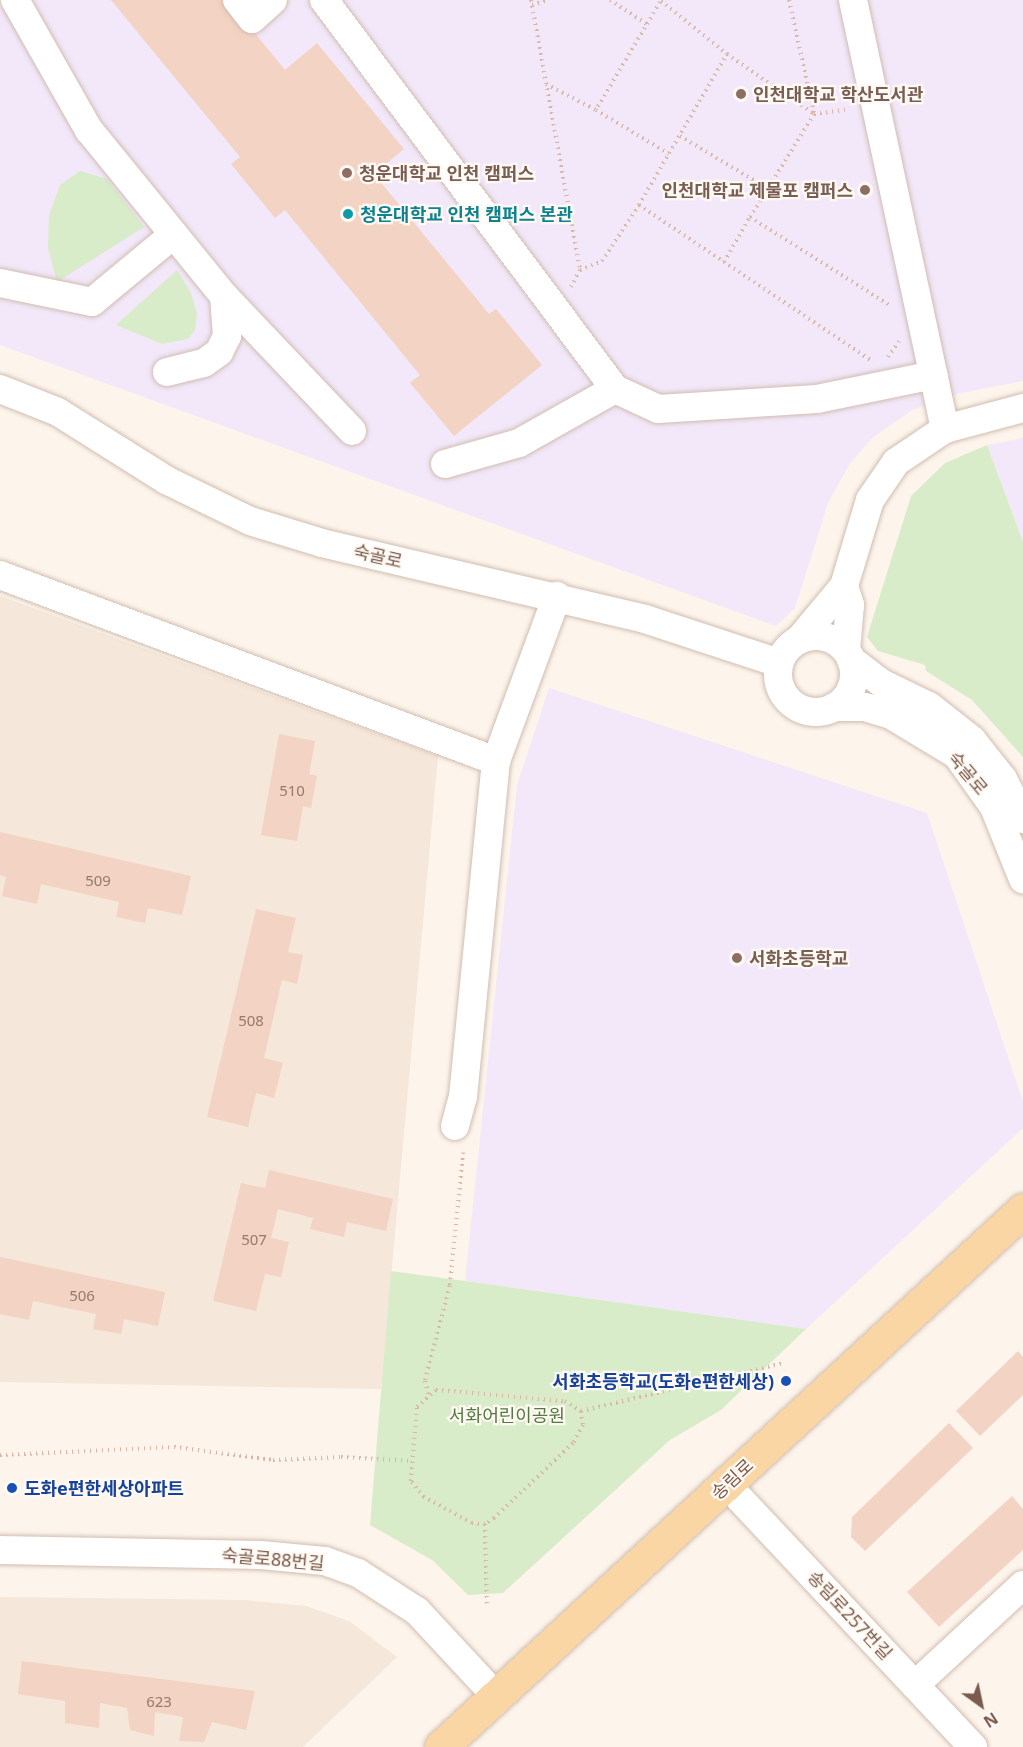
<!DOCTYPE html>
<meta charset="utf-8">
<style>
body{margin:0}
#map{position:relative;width:1023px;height:1747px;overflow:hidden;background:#fdf5ec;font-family:"Noto Sans","Noto Sans KR",sans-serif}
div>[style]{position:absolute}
.residential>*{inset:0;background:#f5e7da}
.education>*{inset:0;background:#f2e8fa}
.green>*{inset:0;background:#d9ecc9}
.building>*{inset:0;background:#f3d3c3}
.path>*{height:4px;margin-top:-2px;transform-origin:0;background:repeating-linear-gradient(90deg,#d9b6a5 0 1.5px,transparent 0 6px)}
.roads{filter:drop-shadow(0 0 2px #d1bdb0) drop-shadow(0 0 2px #d1bdb0)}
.minor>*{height:28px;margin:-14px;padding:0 14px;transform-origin:14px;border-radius:14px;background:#fff}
.minor>.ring{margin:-14px;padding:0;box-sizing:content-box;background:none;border:28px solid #fff;border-radius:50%}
.major>*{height:33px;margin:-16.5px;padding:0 16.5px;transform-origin:16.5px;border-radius:16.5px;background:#fbd6a5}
.dots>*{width:16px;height:16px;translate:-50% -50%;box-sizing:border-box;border:3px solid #fff9f3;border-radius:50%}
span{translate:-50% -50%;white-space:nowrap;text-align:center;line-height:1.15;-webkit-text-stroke:4.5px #fff9f3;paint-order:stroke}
.number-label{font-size:15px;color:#98796a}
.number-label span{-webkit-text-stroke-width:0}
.education-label{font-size:18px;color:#785e54;font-weight:700}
.left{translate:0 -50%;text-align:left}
.right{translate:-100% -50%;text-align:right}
.culture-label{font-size:18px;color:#0d838f;font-weight:700}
.street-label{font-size:18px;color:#7a5b4d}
.transit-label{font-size:18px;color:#164399;font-weight:700}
.park-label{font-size:18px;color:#557a41}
.north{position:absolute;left:951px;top:1675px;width:60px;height:60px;-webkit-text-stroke:4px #fff9f3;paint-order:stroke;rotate:147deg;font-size:16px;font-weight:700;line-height:24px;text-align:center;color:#7a5b4d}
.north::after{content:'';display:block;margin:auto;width:21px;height:27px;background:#7a5b4d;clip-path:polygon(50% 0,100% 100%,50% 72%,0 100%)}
</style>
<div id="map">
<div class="residential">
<div style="clip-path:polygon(0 596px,438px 756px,381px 1389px,0 1382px)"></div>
<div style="clip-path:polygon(0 1597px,245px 1600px,306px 1606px,349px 1621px,397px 1657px,303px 1747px,0 1747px)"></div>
</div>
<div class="education">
<div style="clip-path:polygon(0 0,1023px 0,1023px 381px,957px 394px,912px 410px,871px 439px,849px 465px,828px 503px,795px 608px,776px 626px,0 345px)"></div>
<div style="clip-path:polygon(1023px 438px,1023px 542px,987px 445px)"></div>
<div style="clip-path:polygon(549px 688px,927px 813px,1023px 1102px,1023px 1128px,806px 1329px,465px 1281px,517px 785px)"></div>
</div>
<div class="green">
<div style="clip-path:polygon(80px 171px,107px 179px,144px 227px,57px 282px,48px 248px,49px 215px,60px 185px)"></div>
<div style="clip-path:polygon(177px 270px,191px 293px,197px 314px,195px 330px,188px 339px,162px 344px,116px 325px)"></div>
<div style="clip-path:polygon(987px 445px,1023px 542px,1023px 757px,972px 700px,926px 671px,925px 665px,878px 651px,867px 637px,911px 496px,945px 463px)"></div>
<div style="clip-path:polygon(391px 1271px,465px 1281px,806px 1329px,721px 1410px,670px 1440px,503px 1593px,468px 1595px,432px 1560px,370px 1525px)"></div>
</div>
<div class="building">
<div style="clip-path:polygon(111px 0,228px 0,285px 70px,317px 43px,404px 149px,374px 174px,489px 314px,496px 309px,542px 365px,454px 436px,410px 383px,420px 375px,285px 210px,275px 218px,231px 164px,240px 157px)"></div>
<div style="clip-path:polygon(279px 734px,315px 741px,309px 774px,317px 776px,311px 808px,303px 806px,297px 841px,261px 835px)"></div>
<div style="clip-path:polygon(0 832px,191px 876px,182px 915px,148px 908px,145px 923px,116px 917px,119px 902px,41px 884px,37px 904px,2px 896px,6px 877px,0 875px)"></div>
<div style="clip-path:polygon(256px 909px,296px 918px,288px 952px,303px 955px,297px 984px,282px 980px,264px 1058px,283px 1063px,274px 1098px,256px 1093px,248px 1127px,207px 1117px)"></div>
<div style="clip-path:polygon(269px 1170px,393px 1199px,386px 1231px,347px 1222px,344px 1237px,310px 1229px,313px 1218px,278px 1209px,271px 1238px,289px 1242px,281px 1277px,265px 1274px,256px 1311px,213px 1301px,241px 1183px,265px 1188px)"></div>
<div style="clip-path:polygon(0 1257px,165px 1292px,158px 1326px,124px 1319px,121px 1334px,93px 1329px,96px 1314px,33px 1301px,29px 1320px,0 1314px)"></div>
<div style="clip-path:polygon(1018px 1351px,1023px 1357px,1023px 1395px,980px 1436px,956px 1411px)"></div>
<div style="clip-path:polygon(949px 1423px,973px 1448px,865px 1551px,851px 1537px,852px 1517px)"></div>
<div style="clip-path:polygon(1012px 1496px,1023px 1509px,1023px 1550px,939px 1627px,907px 1592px)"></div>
<div style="clip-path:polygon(22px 1661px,255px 1691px,246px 1730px,212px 1722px,204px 1742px,179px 1741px,183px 1717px,155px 1712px,154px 1736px,130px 1730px,127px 1708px,100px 1703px,99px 1728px,65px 1723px,65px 1701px,18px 1694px)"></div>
</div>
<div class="path">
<div style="left:531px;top:0;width:274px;rotate:79.7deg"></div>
<div style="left:580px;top:270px;width:19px;rotate:118deg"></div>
<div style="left:610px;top:0;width:44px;rotate:33deg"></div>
<div style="left:789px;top:0;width:116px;rotate:77.5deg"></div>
<div style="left:661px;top:1px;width:85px;rotate:38.8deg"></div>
<div style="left:660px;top:2px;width:126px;rotate:120.7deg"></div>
<div style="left:596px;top:110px;width:85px;rotate:31.1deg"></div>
<div style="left:532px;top:5px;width:16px;rotate:-18deg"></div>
<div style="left:546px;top:84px;width:56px;rotate:27.5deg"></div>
<div style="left:680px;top:136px;width:101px;rotate:30.9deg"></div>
<div style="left:639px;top:205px;width:175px;rotate:-59.8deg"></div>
<div style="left:727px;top:54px;width:106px;rotate:34.6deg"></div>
<div style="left:750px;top:217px;width:121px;rotate:-58.1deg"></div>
<div style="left:814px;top:114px;width:36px;rotate:-8deg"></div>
<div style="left:724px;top:262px;width:52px;rotate:-60deg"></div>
<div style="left:750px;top:217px;width:167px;rotate:32.3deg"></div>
<div style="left:580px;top:270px;width:24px;rotate:-22deg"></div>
<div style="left:602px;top:261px;width:67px;rotate:-56.5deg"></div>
<div style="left:639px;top:205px;width:280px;rotate:33.8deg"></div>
<div style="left:888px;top:357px;width:19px;rotate:-55deg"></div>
<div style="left:436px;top:1390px;width:129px;rotate:4.9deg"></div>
<div style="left:565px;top:1401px;width:19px;rotate:32deg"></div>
<div style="left:581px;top:1411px;width:14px;rotate:82deg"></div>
<div style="left:583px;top:1425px;width:21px;rotate:119deg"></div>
<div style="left:573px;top:1443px;width:109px;rotate:136.5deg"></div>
<div style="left:494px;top:1518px;width:11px;rotate:146deg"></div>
<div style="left:485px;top:1524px;width:13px;rotate:-176deg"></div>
<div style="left:472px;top:1523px;width:55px;rotate:-151.6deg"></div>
<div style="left:424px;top:1497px;width:21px;rotate:-129deg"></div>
<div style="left:411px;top:1481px;width:74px;rotate:-85.4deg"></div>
<div style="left:417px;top:1407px;width:25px;rotate:-42deg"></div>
<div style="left:428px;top:1394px;width:14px;rotate:-102deg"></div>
<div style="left:425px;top:1380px;width:98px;rotate:-75.3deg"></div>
<div style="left:450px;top:1285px;width:133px;rotate:-84.4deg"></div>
<div style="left:581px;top:1411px;width:209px;rotate:-13.3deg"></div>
<div style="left:0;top:1455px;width:174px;rotate:-2.6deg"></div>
<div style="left:174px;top:1447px;width:100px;rotate:7.5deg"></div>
<div style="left:273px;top:1460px;width:68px;rotate:-2.5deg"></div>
<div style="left:341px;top:1457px;width:69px;rotate:3.3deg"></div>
<div style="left:485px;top:1524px;width:82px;rotate:88.6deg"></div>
</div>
<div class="roads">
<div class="minor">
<div style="left:15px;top:0;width:150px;rotate:60.4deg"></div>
<div style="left:89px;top:130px;width:214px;rotate:50.9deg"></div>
<div style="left:224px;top:296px;width:186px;rotate:46.5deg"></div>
<div style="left:237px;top:0;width:24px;rotate:52deg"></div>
<div style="left:252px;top:19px;width:28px;rotate:-42deg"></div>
<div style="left:324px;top:0;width:486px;rotate:53.2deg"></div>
<div style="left:615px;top:389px;width:47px;rotate:24.9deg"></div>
<div style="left:658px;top:409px;width:159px;rotate:-3.6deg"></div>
<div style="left:817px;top:399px;width:119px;rotate:-11.6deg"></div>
<div style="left:853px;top:0;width:439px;rotate:77.9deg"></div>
<div style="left:0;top:283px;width:94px;rotate:11.7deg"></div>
<div style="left:92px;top:302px;width:105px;rotate:-39.6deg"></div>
<div style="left:167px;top:372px;width:38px;rotate:-14deg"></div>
<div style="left:204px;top:363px;width:19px;rotate:-36deg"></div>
<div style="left:219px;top:352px;width:18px;rotate:-63deg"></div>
<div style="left:227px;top:336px;width:40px;rotate:-94.3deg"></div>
<div style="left:0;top:389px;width:62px;rotate:21.6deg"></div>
<div style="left:58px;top:412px;width:128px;rotate:32.2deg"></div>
<div style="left:166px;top:480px;width:93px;rotate:26deg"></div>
<div style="left:250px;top:521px;width:75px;rotate:17deg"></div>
<div style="left:322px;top:543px;width:332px;rotate:13.2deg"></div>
<div style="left:645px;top:619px;width:141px;rotate:18.2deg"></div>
<div style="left:445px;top:464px;width:77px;rotate:-15.8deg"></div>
<div style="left:519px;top:443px;width:110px;rotate:-29.4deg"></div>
<div style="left:0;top:575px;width:530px;rotate:20.56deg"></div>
<div style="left:844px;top:586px;width:20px;rotate:72deg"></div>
<div style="left:850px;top:605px;width:45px;rotate:95.1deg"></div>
<div class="ring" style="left:778px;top:636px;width:48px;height:48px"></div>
<div style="left:799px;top:640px;width:70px;rotate:-50.2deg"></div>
<div style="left:844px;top:586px;width:90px;rotate:-73.2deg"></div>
<div style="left:870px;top:500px;width:46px;rotate:-55.6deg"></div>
<div style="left:896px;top:462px;width:59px;rotate:-34deg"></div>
<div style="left:945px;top:429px;width:81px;rotate:-15.1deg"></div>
<div style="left:851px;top:660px;width:40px;rotate:37deg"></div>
<div style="left:883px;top:684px;width:51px;rotate:25.6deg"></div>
<div style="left:929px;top:706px;width:55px;rotate:38.3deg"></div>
<div style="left:972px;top:740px;width:50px;rotate:51.5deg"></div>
<div style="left:1003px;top:779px;width:45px;rotate:63.4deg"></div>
<div style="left:834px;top:707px;width:31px"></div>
<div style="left:865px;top:707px;width:27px;rotate:17deg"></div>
<div style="left:891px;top:715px;width:77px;rotate:31.2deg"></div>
<div style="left:957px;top:755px;width:64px;rotate:54.6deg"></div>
<div style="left:994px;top:807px;width:78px;rotate:68.1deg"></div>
<div style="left:455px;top:1126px;width:30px;rotate:-75deg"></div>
<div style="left:463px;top:1097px;width:338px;rotate:-84.4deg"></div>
<div style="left:496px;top:761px;width:176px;rotate:-69.7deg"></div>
<div style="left:726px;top:1484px;width:361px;rotate:46.8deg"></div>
<div style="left:0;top:1550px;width:261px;rotate:1.1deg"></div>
<div style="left:261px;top:1555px;width:64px;rotate:5.4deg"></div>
<div style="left:325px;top:1561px;width:35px;rotate:20deg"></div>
<div style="left:358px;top:1573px;width:70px;rotate:32.8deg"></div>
<div style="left:417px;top:1611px;width:116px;rotate:47.1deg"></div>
<div style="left:915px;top:1685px;width:147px;rotate:-42.8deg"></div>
</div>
<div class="major">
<div style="left:441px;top:1747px;width:792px;rotate:-42.7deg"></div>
</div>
</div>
<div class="dots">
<div style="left:741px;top:94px;background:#8d6e63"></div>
<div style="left:347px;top:173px;background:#8d6e63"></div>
<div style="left:865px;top:190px;background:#8d6e63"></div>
<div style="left:348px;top:214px;background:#0f9aa8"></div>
<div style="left:737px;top:958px;background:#8d6e63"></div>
<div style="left:786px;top:1381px;background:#1a4fb4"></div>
<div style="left:12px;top:1488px;background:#1a4fb4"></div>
</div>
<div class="number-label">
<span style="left:292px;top:791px">510</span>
<span style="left:98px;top:881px">509</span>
<span style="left:251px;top:1021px">508</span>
<span style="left:254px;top:1240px">507</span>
<span style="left:82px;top:1296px">506</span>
<span style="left:159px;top:1702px">623</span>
</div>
<div class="education-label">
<span class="left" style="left:753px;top:94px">인천대학교 학산도서관</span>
<span class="left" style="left:359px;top:173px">청운대학교 인천 캠퍼스</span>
<span class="right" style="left:853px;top:190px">인천대학교 제물포 캠퍼스</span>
<span class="left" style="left:749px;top:958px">서화초등학교</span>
</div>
<div class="culture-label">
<span class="left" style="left:360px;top:214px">청운대학교 인천 캠퍼스 본관</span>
</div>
<div class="street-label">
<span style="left:378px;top:556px;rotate:13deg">숙골로</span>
<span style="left:968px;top:773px;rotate:50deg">숙골로</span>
<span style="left:732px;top:1479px;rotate:-43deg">송림로</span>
<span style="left:273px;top:1559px;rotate:5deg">숙골로88번길</span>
<span style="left:850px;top:1615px;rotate:47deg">송림로257번길</span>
</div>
<div class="transit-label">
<span class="right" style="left:774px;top:1381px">서화초등학교(도화e편한세상)</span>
<span class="left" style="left:24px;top:1488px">도화e편한세상아파트</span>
</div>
<div class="park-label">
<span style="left:507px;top:1415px">서화어린이공원</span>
</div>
<div class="north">N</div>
</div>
